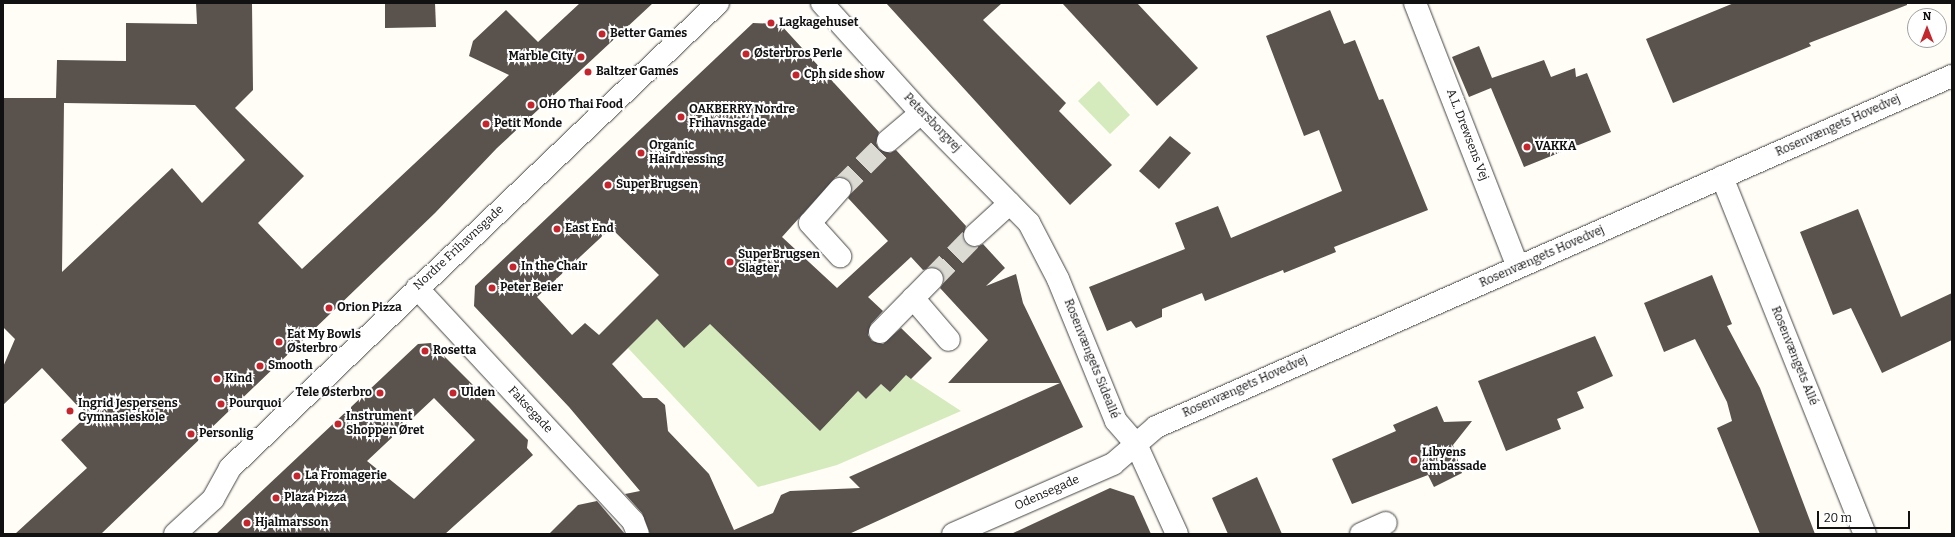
<!DOCTYPE html>
<meta charset="utf-8">
<style>
body{margin:0}
#map{position:relative;width:1955px;height:537px;overflow:hidden;background:#fffdf5;font-family:Bitter,serif}
div>[style]{position:absolute}
.green>*{inset:0;background:#d5ebbd}
.building>*{inset:0;background:#5a524d}
.minor-tunnel>*{height:22px;margin-top:-11px;transform-origin:0;background:repeating-linear-gradient(90deg,#dbdad3 0 22px,transparent 0 33px)}
.roads{filter:drop-shadow(0 0 1px #444) drop-shadow(0 0 1px #444)}
.minor>*{height:22px;margin:-11px;padding:0 11px;transform-origin:11px;border-radius:11px;background:#fff}
.dots>*{width:11px;height:11px;translate:-50% -50%;box-sizing:border-box;border:2px solid #fff;border-radius:50%}
span{translate:-50% -50%;white-space:nowrap;text-align:center;line-height:1.15;-webkit-text-stroke:4px #fff;paint-order:stroke}
.poi-label{font-size:12px;color:#111;font-weight:700}
.left{translate:0 -50%;text-align:left}
.right{translate:-100% -50%;text-align:right}
.street-label{font-size:12px;color:#111}
.frame{position:absolute;inset:0;border:4px solid #111;pointer-events:none}
.north{position:absolute;left:1907px;top:8px;width:40px;height:40px;box-sizing:border-box;background:#fff;border:1px solid #a0a0a0;border-radius:50%;rotate:0deg;font-size:11px;font-weight:700;line-height:16px;text-align:center;color:#111}
.north::after{content:'';display:block;margin:auto;width:14px;height:18px;background:#c4262e;clip-path:polygon(50% 0,100% 100%,50% 72%,0 100%)}
.scale{position:absolute;left:1817px;top:511px;width:93px;height:18px;box-sizing:border-box;border:2px solid #111;border-top:0;padding-left:5px;font-size:12px;line-height:14px;white-space:nowrap;color:#111;-webkit-text-stroke:3px #fff;paint-order:stroke}
</style>
<div id="map">
<div class="green">
<div style="clip-path:polygon(1099px 81px,1130px 115px,1110px 134px,1078px 101px)"></div>
<div style="clip-path:polygon(680px 295px,813px 423px,837px 398px,845px 405px,858px 391px,866px 399px,881px 384px,890px 392px,906px 375px,961px 411px,837px 465px,758px 487px,628px 348px)"></div>
</div>
<div class="building">
<div style="clip-path:polygon(evenodd,196px 3px,252px 3px,253px 90px,235px 108px,304px 176px,258px 223px,302px 269px,509px 75px,469px 56px,473px 41px,506px 10px,538px 42px,580px 3px,653px 3px,497px 148px,435px 213px,101px 534px,15px 534px,87px 468px,61px 440px,87px 416px,42px 368px,3px 405px,3px 367px,15px 339px,3px 327px,3px 98px,56px 98px,57px 60px,126px 61px,126px 23px,197px 24px,196px 3px,64px 103px,195px 105px,245px 160px,202px 203px,172px 168px,62px 272px,64px 103px)"></div>
<div style="clip-path:polygon(385px 3px,435px 3px,436px 27px,385px 28px)"></div>
<div style="clip-path:polygon(886px 3px,1002px 3px,983px 20px,1066px 103px,1059px 111px,1112px 165px,1070px 205px)"></div>
<div style="clip-path:polygon(1062px 3px,1137px 3px,1198px 68px,1157px 106px)"></div>
<div style="clip-path:polygon(1734px 3px,1907px 3px,1907px 5px,1809px 43px,1811px 46px,1673px 103px,1646px 39px)"></div>
<div style="clip-path:polygon(1330px 10px,1344px 44px,1355px 40px,1379px 100px,1383px 99px,1428px 210px,1334px 247px,1336px 252px,1284px 273px,1283px 270px,1205px 301px,1202px 293px,1162px 309px,1162px 317px,1136px 328px,1131px 321px,1107px 331px,1089px 287px,1185px 249px,1175px 223px,1218px 206px,1231px 238px,1342px 191px,1319px 130px,1304px 136px,1266px 36px)"></div>
<div style="clip-path:polygon(evenodd,753px 23px,780px 24px,879px 132px,876px 143px,879px 149px,890px 153px,896px 150px,966px 226px,963px 237px,966px 244px,977px 247px,983px 244px,1005px 268px,986px 286px,1016px 274px,1023px 303px,1083px 427px,849px 534px,650px 534px,642px 513px,625px 494px,640px 491px,569px 407px,474px 306px,475px 286px,753px 23px,836px 177px,849px 180px,852px 191px,848px 198px,888px 241px,837px 288px,782px 237px,836px 177px,753px 23px,611px 228px,659px 275px,599px 335px,585px 323px,572px 335px,537px 297px,611px 228px,753px 23px,911px 257px,923px 270px,935px 267px,941px 270px,944px 282px,940px 288px,988px 340px,948px 383px,1060px 383px,849px 477px,860px 488px,790px 491px,781px 495px,773px 513px,734px 530px,709px 474px,668px 431px,665px 405px,657px 398px,643px 398px,612px 364px,657px 319px,684px 348px,710px 324px,820px 431px,858px 391px,866px 399px,881px 384px,890px 392px,906px 375px,911px 379px,932px 358px,901px 328px,883px 344px,872px 341px,868px 335px,871px 324px,883px 311px,868px 297px,911px 257px)"></div>
<div style="clip-path:polygon(1479px 46px,1492px 78px,1544px 60px,1551px 77px,1575px 68px,1576px 77px,1587px 73px,1611px 132px,1524px 167px,1491px 88px,1469px 97px,1452px 57px)"></div>
<div style="clip-path:polygon(1170px 136px,1191px 153px,1159px 189px,1139px 171px)"></div>
<div style="clip-path:polygon(1858px 209px,1901px 317px,1952px 293px,1952px 340px,1882px 373px,1851px 308px,1833px 315px,1800px 232px)"></div>
<div style="clip-path:polygon(1712px 275px,1732px 324px,1727px 326px,1760px 388px,1815px 534px,1760px 534px,1717px 428px,1732px 421px,1727px 402px,1695px 339px,1664px 352px,1644px 303px)"></div>
<div style="clip-path:polygon(1595px 336px,1613px 376px,1577px 392px,1584px 408px,1557px 419px,1561px 429px,1506px 451px,1478px 381px)"></div>
<div style="clip-path:polygon(evenodd,431px 343px,528px 440px,527px 448px,533px 455px,445px 534px,216px 534px,418px 344px,431px 343px,434px 398px,475px 440px,414px 499px,367px 461px,434px 398px)"></div>
<div style="clip-path:polygon(1437px 406px,1444px 422px,1472px 421px,1453px 445px,1462px 473px,1434px 487px,1428px 475px,1352px 504px,1332px 459px,1396px 431px,1393px 425px)"></div>
<div style="clip-path:polygon(1257px 477px,1282px 534px,1228px 534px,1212px 498px)"></div>
<div style="clip-path:polygon(1110px 488px,1134px 496px,1151px 534px,1011px 534px)"></div>
<div style="clip-path:polygon(597px 501px,625px 534px,549px 534px,578px 505px)"></div>
</div>
<div class="minor-tunnel">
<div style="left:840px;top:189px;width:68px;rotate:-45deg"></div>
<div style="left:932px;top:279px;width:62px;rotate:-45.7deg"></div>
</div>
<div class="roads">
<div class="minor">
<div style="left:822px;top:3px;width:148px;rotate:48deg"></div>
<div style="left:921px;top:113px;width:154px;rotate:45.5deg"></div>
<div style="left:1029px;top:223px;width:63px;rotate:62.6deg"></div>
<div style="left:1058px;top:279px;width:153px;rotate:67.8deg"></div>
<div style="left:1116px;top:421px;width:30px;rotate:49deg"></div>
<div style="left:1136px;top:444px;width:99px;rotate:65.5deg"></div>
<div style="left:1415px;top:3px;width:283px;rotate:68.7deg"></div>
<div style="left:888px;top:141px;width:43px;rotate:-40.3deg"></div>
<div style="left:1722px;top:177px;width:385px;rotate:68.2deg"></div>
<div style="left:840px;top:189px;width:45px;rotate:131.4deg"></div>
<div style="left:810px;top:223px;width:45px;rotate:47.7deg"></div>
<div style="left:975px;top:235px;width:47px;rotate:-42.4deg"></div>
<div style="left:417px;top:288px;width:318px;rotate:47.2deg"></div>
<div style="left:633px;top:521px;width:14px;rotate:69deg"></div>
<div style="left:913px;top:298px;width:55px;rotate:49.4deg"></div>
<div style="left:880px;top:332px;width:74px;rotate:-45.5deg"></div>
<div style="left:175px;top:534px;width:52px;rotate:-42.6deg"></div>
<div style="left:213px;top:499px;width:35px;rotate:-61deg"></div>
<div style="left:230px;top:468px;width:674px;rotate:-43.62deg"></div>
<div style="left:953px;top:534px;width:175px;rotate:-23.6deg"></div>
<div style="left:1113px;top:464px;width:57px;rotate:-40.7deg"></div>
<div style="left:1156px;top:427px;width:870px;rotate:-23.8deg"></div>
<div style="left:1361px;top:534px;width:27px;rotate:-24deg"></div>
</div>
</div>
<div class="dots">
<div style="left:771px;top:23px;background:#c4262e"></div>
<div style="left:602px;top:34px;background:#c4262e"></div>
<div style="left:746px;top:54px;background:#c4262e"></div>
<div style="left:581px;top:57px;background:#c4262e"></div>
<div style="left:588px;top:72px;background:#c4262e"></div>
<div style="left:796px;top:75px;background:#c4262e"></div>
<div style="left:531px;top:105px;background:#c4262e"></div>
<div style="left:681px;top:117px;background:#c4262e"></div>
<div style="left:486px;top:124px;background:#c4262e"></div>
<div style="left:1527px;top:147px;background:#c4262e"></div>
<div style="left:641px;top:153px;background:#c4262e"></div>
<div style="left:608px;top:185px;background:#c4262e"></div>
<div style="left:557px;top:229px;background:#c4262e"></div>
<div style="left:730px;top:262px;background:#c4262e"></div>
<div style="left:513px;top:267px;background:#c4262e"></div>
<div style="left:492px;top:288px;background:#c4262e"></div>
<div style="left:329px;top:308px;background:#c4262e"></div>
<div style="left:279px;top:342px;background:#c4262e"></div>
<div style="left:425px;top:351px;background:#c4262e"></div>
<div style="left:260px;top:366px;background:#c4262e"></div>
<div style="left:217px;top:379px;background:#c4262e"></div>
<div style="left:380px;top:393px;background:#c4262e"></div>
<div style="left:453px;top:393px;background:#c4262e"></div>
<div style="left:221px;top:404px;background:#c4262e"></div>
<div style="left:70px;top:411px;background:#c4262e"></div>
<div style="left:338px;top:424px;background:#c4262e"></div>
<div style="left:191px;top:434px;background:#c4262e"></div>
<div style="left:1414px;top:460px;background:#c4262e"></div>
<div style="left:297px;top:476px;background:#c4262e"></div>
<div style="left:276px;top:498px;background:#c4262e"></div>
<div style="left:247px;top:523px;background:#c4262e"></div>
</div>
<div class="poi-label">
<span class="left" style="left:779px;top:23px">Lagkagehuset</span>
<span class="left" style="left:610px;top:34px">Better Games</span>
<span class="left" style="left:754px;top:54px">Østerbros Perle</span>
<span class="right" style="left:573px;top:57px">Marble City</span>
<span class="left" style="left:596px;top:72px">Baltzer Games</span>
<span class="left" style="left:804px;top:75px">Cph side show</span>
<span class="left" style="left:539px;top:105px">OHO Thai Food</span>
<span class="left" style="left:689px;top:117px">OAKBERRY Nordre<br>Frihavnsgade</span>
<span class="left" style="left:494px;top:124px">Petit Monde</span>
<span class="left" style="left:649px;top:153px">Organic<br>Hairdressing</span>
<span class="left" style="left:1535px;top:147px">VAKKA</span>
<span class="left" style="left:616px;top:185px">SuperBrugsen</span>
<span class="left" style="left:565px;top:229px">East End</span>
<span class="left" style="left:738px;top:262px">SuperBrugsen<br>Slagter</span>
<span class="left" style="left:521px;top:267px">In the Chair</span>
<span class="left" style="left:500px;top:288px">Peter Beier</span>
<span class="left" style="left:337px;top:308px">Orion Pizza</span>
<span class="left" style="left:287px;top:342px">Eat My Bowls<br>Østerbro</span>
<span class="left" style="left:433px;top:351px">Rosetta</span>
<span class="left" style="left:268px;top:366px">Smooth</span>
<span class="left" style="left:225px;top:379px">Kind</span>
<span class="right" style="left:372px;top:393px">Tele Østerbro</span>
<span class="left" style="left:461px;top:393px">Ulden</span>
<span class="left" style="left:78px;top:411px">Ingrid Jespersens<br>Gymnasieskole</span>
<span class="left" style="left:229px;top:404px">Pourquoi</span>
<span class="left" style="left:346px;top:424px">Instrument<br>Shoppen Øret</span>
<span class="left" style="left:199px;top:434px">Personlig</span>
<span class="left" style="left:1422px;top:460px">Libyens<br>ambassade</span>
<span class="left" style="left:305px;top:476px">La Fromagerie</span>
<span class="left" style="left:284px;top:498px">Plaza Pizza</span>
<span class="left" style="left:255px;top:523px">Hjalmarsson</span>
</div>
<div class="street-label">
<span style="left:932px;top:123px;rotate:46deg">Petersborgvej</span>
<span style="left:1838px;top:126px;rotate:-24deg">Rosenvængets Hovedvej</span>
<span style="left:1467px;top:135px;rotate:69deg">A.L. Drewsens Vej</span>
<span style="left:459px;top:248px;rotate:-43deg">Nordre Frihavnsgade</span>
<span style="left:1542px;top:257px;rotate:-24deg">Rosenvængets Hovedvej</span>
<span style="left:1794px;top:356px;rotate:68deg">Rosenvængets Allé</span>
<span style="left:1091px;top:359px;rotate:68deg">Rosenvængets Sideallé</span>
<span style="left:1245px;top:387px;rotate:-24deg">Rosenvængets Hovedvej</span>
<span style="left:530px;top:410px;rotate:47deg">Faksegade</span>
<span style="left:1047px;top:493px;rotate:-24deg">Odensegade</span>
</div>
<div class="frame"></div>
<div class="north">N</div>
<div class="scale">20 m</div>
</div>
